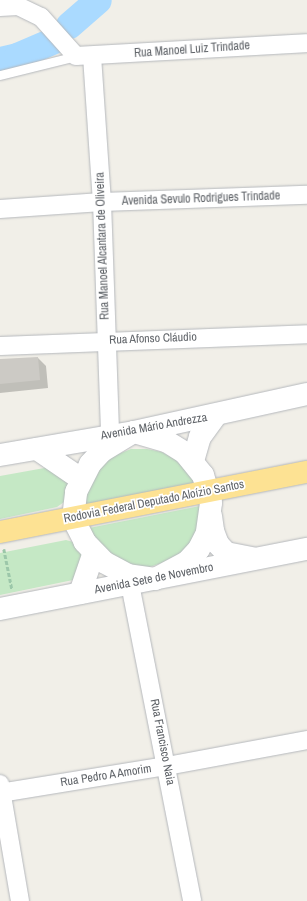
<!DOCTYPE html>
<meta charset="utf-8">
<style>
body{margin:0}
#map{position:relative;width:307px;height:901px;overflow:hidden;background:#f1efe8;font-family:"Archivo Narrow",sans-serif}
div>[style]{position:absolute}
.green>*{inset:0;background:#c5e8c5}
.shadow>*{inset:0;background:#0003}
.river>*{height:27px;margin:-13.5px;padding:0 13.5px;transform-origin:13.5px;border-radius:13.5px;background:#aadaff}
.building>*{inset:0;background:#cccac5}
.path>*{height:2.5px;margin-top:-1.25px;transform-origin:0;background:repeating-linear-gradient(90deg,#9cc7a9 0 4px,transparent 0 6px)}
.roads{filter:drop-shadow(0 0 1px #b5b8bc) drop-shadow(0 0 1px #b5b8bc)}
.lane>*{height:9px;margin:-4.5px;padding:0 4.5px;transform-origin:4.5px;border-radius:4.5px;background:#fff}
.street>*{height:18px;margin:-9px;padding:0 9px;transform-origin:9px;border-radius:9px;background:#fff}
.secondary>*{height:22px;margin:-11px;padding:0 11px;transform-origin:11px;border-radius:11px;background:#fff}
.highway>*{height:22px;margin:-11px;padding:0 11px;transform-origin:11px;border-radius:11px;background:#fde293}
span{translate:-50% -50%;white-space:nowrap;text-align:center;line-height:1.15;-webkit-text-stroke:3.5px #fff;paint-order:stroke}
.street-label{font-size:12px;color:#5f6368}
</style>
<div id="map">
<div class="green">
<div style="clip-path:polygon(131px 449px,147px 449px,162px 452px,176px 460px,188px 471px,196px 485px,84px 506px,86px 490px,103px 463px,116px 455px)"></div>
<div style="clip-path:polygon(50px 467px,68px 480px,70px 488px,64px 502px,57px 507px,0 519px,0 476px)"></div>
<div style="clip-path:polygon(200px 506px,200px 521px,195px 535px,187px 548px,176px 558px,147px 568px,132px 567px,105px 554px,89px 528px)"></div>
<div style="clip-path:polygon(66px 540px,73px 542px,83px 554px,79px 576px,73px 580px,0 595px,0 553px)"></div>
</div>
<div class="shadow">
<div style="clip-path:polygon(38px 358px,46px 366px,48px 388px,0 393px,0 360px)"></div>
</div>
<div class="river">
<div style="left:69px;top:25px;width:38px;rotate:-41deg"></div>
<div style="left:0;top:60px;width:17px;rotate:-13deg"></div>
<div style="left:17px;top:56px;width:40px;rotate:-23.4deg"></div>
</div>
<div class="building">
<div style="clip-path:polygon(38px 357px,40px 380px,0 384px,0 359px)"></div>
</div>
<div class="path">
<div style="left:4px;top:549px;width:41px;rotate:78.7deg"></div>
</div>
<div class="roads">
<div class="lane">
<div style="left:0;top:75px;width:78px;rotate:-14deg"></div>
</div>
<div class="street">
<div style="left:0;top:7px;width:18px;rotate:-3deg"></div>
<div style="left:18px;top:6px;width:25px;rotate:26deg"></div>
<div style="left:41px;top:17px;width:52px;rotate:48.1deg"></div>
<div style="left:76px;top:56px;width:231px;rotate:-3.2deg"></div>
<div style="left:92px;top:56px;width:146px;rotate:86.1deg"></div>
<div style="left:102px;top:202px;width:233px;rotate:88deg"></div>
<div style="left:0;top:209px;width:102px;rotate:-3.9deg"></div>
<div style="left:102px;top:202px;width:205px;rotate:-2deg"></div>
<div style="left:0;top:346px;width:307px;rotate:-2.2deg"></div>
<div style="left:130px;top:584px;width:323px;rotate:78.9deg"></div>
<div style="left:0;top:784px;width:119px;rotate:80.3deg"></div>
<div style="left:0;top:793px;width:169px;rotate:-9.2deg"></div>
<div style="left:167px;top:766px;width:142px;rotate:-10.5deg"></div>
</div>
<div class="secondary">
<div style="left:134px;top:432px;width:33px;rotate:16deg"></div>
<div style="left:166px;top:441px;width:22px;rotate:32deg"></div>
<div style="left:185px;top:453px;width:28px;rotate:51deg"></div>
<div style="left:203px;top:475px;width:29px;rotate:74deg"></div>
<div style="left:211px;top:503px;width:30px;rotate:98deg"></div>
<div style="left:207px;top:533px;width:18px;rotate:117deg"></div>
<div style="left:199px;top:549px;width:18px;rotate:133deg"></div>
<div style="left:187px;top:562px;width:36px;rotate:152deg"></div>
<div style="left:155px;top:579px;width:27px;rotate:-172deg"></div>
<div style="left:128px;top:575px;width:27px;rotate:-152deg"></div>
<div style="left:104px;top:562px;width:28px;rotate:-134deg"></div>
<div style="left:85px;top:542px;width:27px;rotate:-117deg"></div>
<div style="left:73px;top:518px;width:26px;rotate:-83deg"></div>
<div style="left:76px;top:492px;width:31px;rotate:-63deg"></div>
<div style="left:90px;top:464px;width:18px;rotate:-47deg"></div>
<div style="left:102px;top:451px;width:37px;rotate:-31deg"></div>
<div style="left:37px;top:449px;width:53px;rotate:34.3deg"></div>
<div style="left:0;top:455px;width:136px;rotate:-9.7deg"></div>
<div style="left:134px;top:432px;width:177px;rotate:-12.4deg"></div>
<div style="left:193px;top:461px;width:25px;rotate:-74deg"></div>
<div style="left:200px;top:437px;width:26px;rotate:-54deg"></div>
<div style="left:211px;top:516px;width:15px;rotate:82deg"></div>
<div style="left:213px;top:531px;width:14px;rotate:69deg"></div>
<div style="left:218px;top:544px;width:12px;rotate:48deg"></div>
<div style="left:226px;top:553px;width:26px;rotate:11deg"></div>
<div style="left:80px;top:593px;width:43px;rotate:-71.1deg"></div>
<div style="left:0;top:609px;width:313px;rotate:-11.1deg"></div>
</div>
<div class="highway">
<div style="left:0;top:532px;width:313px;rotate:-11.1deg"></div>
</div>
</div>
<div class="street-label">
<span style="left:192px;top:50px;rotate:-4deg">Rua Manoel Luiz Trindade</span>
<span style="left:201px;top:199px;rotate:-2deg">Avenida Sevulo Rodrigues Trindade</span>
<span style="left:103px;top:246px;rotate:-92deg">Rua Manoel Alcantara de Oliveira</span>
<span style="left:153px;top:339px;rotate:-2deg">Rua Afonso Cláudio</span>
<span style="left:154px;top:427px;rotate:-10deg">Avenida Mário Andrezza</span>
<span style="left:154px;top:502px;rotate:-11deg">Rodovia Federal Deputado Aloízio Santos</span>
<span style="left:154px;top:579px;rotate:-11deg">Avenida Sete de Novembro</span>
<span style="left:162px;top:742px;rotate:79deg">Rua Francisco Naia</span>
<span style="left:106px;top:776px;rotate:-9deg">Rua Pedro A Amorim</span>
</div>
</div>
